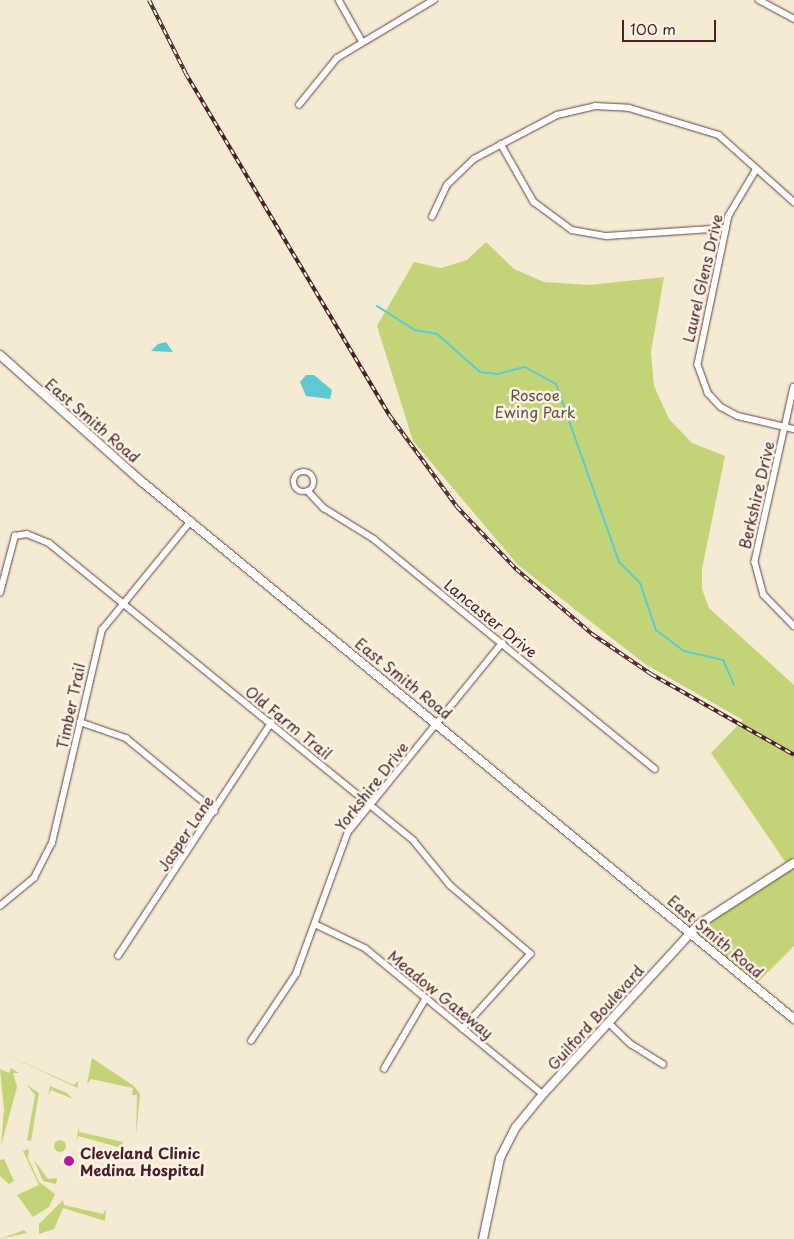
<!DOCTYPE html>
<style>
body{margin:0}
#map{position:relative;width:794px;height:1239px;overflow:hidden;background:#f4ebd2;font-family:"Playpen Sans",sans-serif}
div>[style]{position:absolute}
.green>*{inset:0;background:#c2d477}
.round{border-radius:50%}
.water>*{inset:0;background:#5ccad0}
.stream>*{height:2px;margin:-1px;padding:0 1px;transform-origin:1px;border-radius:1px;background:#5ccad0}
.roads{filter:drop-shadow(0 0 1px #643e44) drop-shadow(0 0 1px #643e44)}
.minor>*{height:5.5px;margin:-2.75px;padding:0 2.75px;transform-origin:2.75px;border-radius:2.75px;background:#fff}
.minor>.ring{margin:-2.75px;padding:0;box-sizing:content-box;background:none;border:5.5px solid #fff;border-radius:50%}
.tertiary>*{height:8px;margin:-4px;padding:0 4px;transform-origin:4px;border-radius:4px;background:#fff}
.rail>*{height:4px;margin-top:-2px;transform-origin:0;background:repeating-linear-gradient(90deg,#fcf5e5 0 5.5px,#4a1f2b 0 11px);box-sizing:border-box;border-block:1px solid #4a1f2b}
.dots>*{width:14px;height:14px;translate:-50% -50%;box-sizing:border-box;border:2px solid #fcf5e5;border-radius:50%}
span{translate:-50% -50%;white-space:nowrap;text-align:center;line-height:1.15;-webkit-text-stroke:5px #fcf5e5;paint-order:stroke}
.street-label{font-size:15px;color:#4a1f2b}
.park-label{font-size:15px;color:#684c3e}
.poi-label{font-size:15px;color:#4a1f2b;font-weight:700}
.left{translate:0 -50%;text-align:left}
.scale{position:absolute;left:622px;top:20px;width:94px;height:22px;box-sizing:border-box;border:2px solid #4a1f2b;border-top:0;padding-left:6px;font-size:15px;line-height:18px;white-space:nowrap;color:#4a1f2b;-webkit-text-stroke:4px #fcf5e5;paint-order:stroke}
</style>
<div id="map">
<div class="green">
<div style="clip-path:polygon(486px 242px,514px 269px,544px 282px,590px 285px,664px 277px,651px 352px,654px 386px,669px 419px,692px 443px,725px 456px,702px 569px,702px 589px,709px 608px,794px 685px,794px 857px,786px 863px,711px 753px,743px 720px,645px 664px,518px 565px,413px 441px,377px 326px,414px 262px,441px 268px,467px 260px)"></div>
<div style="clip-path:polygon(794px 865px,794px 946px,755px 985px,693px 932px)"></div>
<div style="clip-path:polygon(0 1052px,74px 1085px,78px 1081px,78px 1088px)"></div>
<div style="clip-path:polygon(92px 1058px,134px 1086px,140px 1094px,136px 1136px,137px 1095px,132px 1095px,133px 1088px,91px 1079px,87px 1084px)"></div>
<div style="clip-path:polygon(11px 1068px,19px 1073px,13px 1073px,17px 1087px,1px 1146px,4px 1110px,0 1069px,9px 1073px)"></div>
<div style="clip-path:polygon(27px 1085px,39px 1093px,31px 1141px,27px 1140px,35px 1095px)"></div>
<div style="clip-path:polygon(50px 1086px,67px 1093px,73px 1099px,51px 1090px,48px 1095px)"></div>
<div style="clip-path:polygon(79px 1126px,79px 1132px,123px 1142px,122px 1148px,78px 1136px,76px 1141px)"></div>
<div class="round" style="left:54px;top:1140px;width:12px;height:12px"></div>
<div style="clip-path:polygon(29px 1149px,28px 1158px,39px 1182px,55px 1194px,49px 1207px,33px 1217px,17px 1195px,39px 1185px,23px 1151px)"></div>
<div style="clip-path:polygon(4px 1159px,14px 1181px,9px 1184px,0 1176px,0 1160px)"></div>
<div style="clip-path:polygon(34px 1160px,48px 1179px,57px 1178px,56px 1184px,43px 1181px)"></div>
<div style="clip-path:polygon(63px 1200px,64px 1205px,103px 1214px,106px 1209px,105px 1221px,63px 1208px,54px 1229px,39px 1234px,39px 1224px)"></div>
<div style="clip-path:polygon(24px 1230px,31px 1237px,27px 1233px,0 1239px)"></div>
</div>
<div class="water">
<div style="clip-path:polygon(166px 342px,173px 352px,151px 351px,158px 344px)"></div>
<div style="clip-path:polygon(306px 375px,314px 375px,332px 390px,330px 399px,306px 396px,300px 382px)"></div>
</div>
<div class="stream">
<div style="left:377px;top:306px;width:45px;rotate:32.3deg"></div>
<div style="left:415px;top:330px;width:22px;rotate:10deg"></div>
<div style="left:437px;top:334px;width:57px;rotate:41.5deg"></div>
<div style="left:480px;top:372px;width:18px;rotate:6deg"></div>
<div style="left:498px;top:374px;width:28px;rotate:-15deg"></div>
<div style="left:525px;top:367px;width:35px;rotate:29deg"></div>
<div style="left:556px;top:384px;width:189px;rotate:70.5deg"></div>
<div style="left:619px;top:562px;width:30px;rotate:45deg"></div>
<div style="left:640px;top:583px;width:50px;rotate:71.2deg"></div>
<div style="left:656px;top:630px;width:35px;rotate:37deg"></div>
<div style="left:684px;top:651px;width:40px;rotate:13deg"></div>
<div style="left:723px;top:660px;width:27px;rotate:66deg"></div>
</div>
<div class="roads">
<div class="minor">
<div style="left:339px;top:0;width:47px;rotate:60.7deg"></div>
<div style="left:759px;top:0;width:40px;rotate:28deg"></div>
<div style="left:299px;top:105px;width:60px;rotate:-51deg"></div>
<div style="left:337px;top:58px;width:113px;rotate:-30.9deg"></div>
<div style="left:501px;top:144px;width:67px;rotate:60.4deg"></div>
<div style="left:534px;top:202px;width:47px;rotate:36.4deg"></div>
<div style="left:572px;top:230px;width:36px;rotate:10deg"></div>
<div style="left:607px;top:236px;width:119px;rotate:-3.8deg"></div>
<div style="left:757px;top:169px;width:55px;rotate:120.8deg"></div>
<div style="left:729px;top:216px;width:152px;rotate:101.8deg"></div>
<div style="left:698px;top:365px;width:30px;rotate:70deg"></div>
<div style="left:708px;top:393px;width:19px;rotate:47deg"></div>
<div style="left:721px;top:407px;width:19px;rotate:28deg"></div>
<div style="left:738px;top:416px;width:57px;rotate:13.1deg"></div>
<div style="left:432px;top:217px;width:35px;rotate:-65deg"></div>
<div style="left:447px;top:185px;width:37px;rotate:-44deg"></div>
<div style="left:474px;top:159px;width:94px;rotate:-27.9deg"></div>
<div style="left:557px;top:115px;width:39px;rotate:-13deg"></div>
<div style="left:595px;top:106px;width:34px;rotate:3deg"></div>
<div style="left:629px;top:108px;width:94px;rotate:16.7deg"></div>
<div style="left:719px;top:135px;width:101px;rotate:41.8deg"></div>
<div style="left:794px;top:387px;width:179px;rotate:102.6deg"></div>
<div style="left:755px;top:562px;width:34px;rotate:75deg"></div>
<div style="left:764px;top:595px;width:43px;rotate:45.9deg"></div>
<div class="ring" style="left:294px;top:472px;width:14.5px;height:14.5px"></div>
<div style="left:308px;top:491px;width:23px;rotate:47deg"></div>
<div style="left:324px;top:508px;width:59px;rotate:31.8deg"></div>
<div style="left:374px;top:539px;width:363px;rotate:39.3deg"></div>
<div style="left:0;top:593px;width:59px;rotate:-75.3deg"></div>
<div style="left:15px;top:536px;width:12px;rotate:-9deg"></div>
<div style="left:27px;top:534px;width:24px;rotate:22deg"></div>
<div style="left:49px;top:543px;width:471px;rotate:39.2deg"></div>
<div style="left:414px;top:841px;width:57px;rotate:50.7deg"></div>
<div style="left:450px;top:885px;width:106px;rotate:40.4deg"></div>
<div style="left:531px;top:954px;width:101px;rotate:132.2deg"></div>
<div style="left:80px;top:722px;width:49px;rotate:19.2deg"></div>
<div style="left:126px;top:738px;width:115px;rotate:39.4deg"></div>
<div style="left:0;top:906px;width:44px;rotate:-39.5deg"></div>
<div style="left:34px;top:878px;width:39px;rotate:-63deg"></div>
<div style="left:52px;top:843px;width:219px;rotate:-76.8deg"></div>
<div style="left:102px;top:630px;width:141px;rotate:-50.8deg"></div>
<div style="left:317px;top:925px;width:53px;rotate:25.6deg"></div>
<div style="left:365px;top:948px;width:230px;rotate:39.4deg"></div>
<div style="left:118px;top:956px;width:279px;rotate:-56.7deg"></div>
<div style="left:608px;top:1022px;width:32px;rotate:44deg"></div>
<div style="left:631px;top:1044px;width:38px;rotate:32deg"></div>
<div style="left:251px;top:1041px;width:81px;rotate:-56.1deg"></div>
<div style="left:296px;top:974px;width:151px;rotate:-69.9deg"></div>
<div style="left:348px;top:832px;width:244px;rotate:-50.8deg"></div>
<div style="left:384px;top:1069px;width:82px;rotate:-59.4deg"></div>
</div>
<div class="tertiary">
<div style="left:0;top:355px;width:189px;rotate:41.8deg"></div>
<div style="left:141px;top:481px;width:846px;rotate:39.48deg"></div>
<div style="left:483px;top:1239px;width:83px;rotate:-78.1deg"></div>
<div style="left:500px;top:1158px;width:35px;rotate:-63deg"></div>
<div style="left:516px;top:1127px;width:43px;rotate:-50.7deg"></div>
<div style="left:543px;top:1094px;width:229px;rotate:-47.5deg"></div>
<div style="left:698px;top:925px;width:114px;rotate:-32.9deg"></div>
</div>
</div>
<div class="rail">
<div style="left:149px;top:0;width:83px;rotate:63.4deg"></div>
<div style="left:186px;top:74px;width:398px;rotate:59.2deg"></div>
<div style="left:390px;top:416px;width:113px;rotate:53.6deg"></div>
<div style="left:457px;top:507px;width:86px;rotate:46.4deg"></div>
<div style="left:516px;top:569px;width:100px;rotate:40.5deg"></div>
<div style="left:592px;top:634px;width:71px;rotate:34.1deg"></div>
<div style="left:651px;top:674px;width:164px;rotate:29.5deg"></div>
</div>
<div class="dots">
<div style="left:69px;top:1161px;background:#b5179e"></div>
</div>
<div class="street-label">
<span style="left:702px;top:278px;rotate:-77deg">Laurel Glens Drive</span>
<span style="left:93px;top:420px;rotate:41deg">East Smith Road</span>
<span style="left:756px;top:495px;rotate:-77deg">Berkshire Drive</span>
<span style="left:491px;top:618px;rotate:39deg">Lancaster Drive</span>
<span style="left:404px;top:678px;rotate:39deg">East Smith Road</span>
<span style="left:70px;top:706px;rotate:-78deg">Timber Trail</span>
<span style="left:289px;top:722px;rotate:39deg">Old Farm Trail</span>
<span style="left:371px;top:786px;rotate:-52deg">Yorkshire Drive</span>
<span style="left:185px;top:833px;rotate:-56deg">Jasper Lane</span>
<span style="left:716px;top:936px;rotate:40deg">East Smith Road</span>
<span style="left:441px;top:994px;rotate:39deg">Meadow Gateway</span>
<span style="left:595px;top:1017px;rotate:-48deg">Guilford Boulevard</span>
</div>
<div class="park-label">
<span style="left:535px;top:403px">Roscoe<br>Ewing Park</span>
</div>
<div class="poi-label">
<span class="left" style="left:80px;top:1161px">Cleveland Clinic<br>Medina Hospital</span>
</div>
<div class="scale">100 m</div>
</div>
